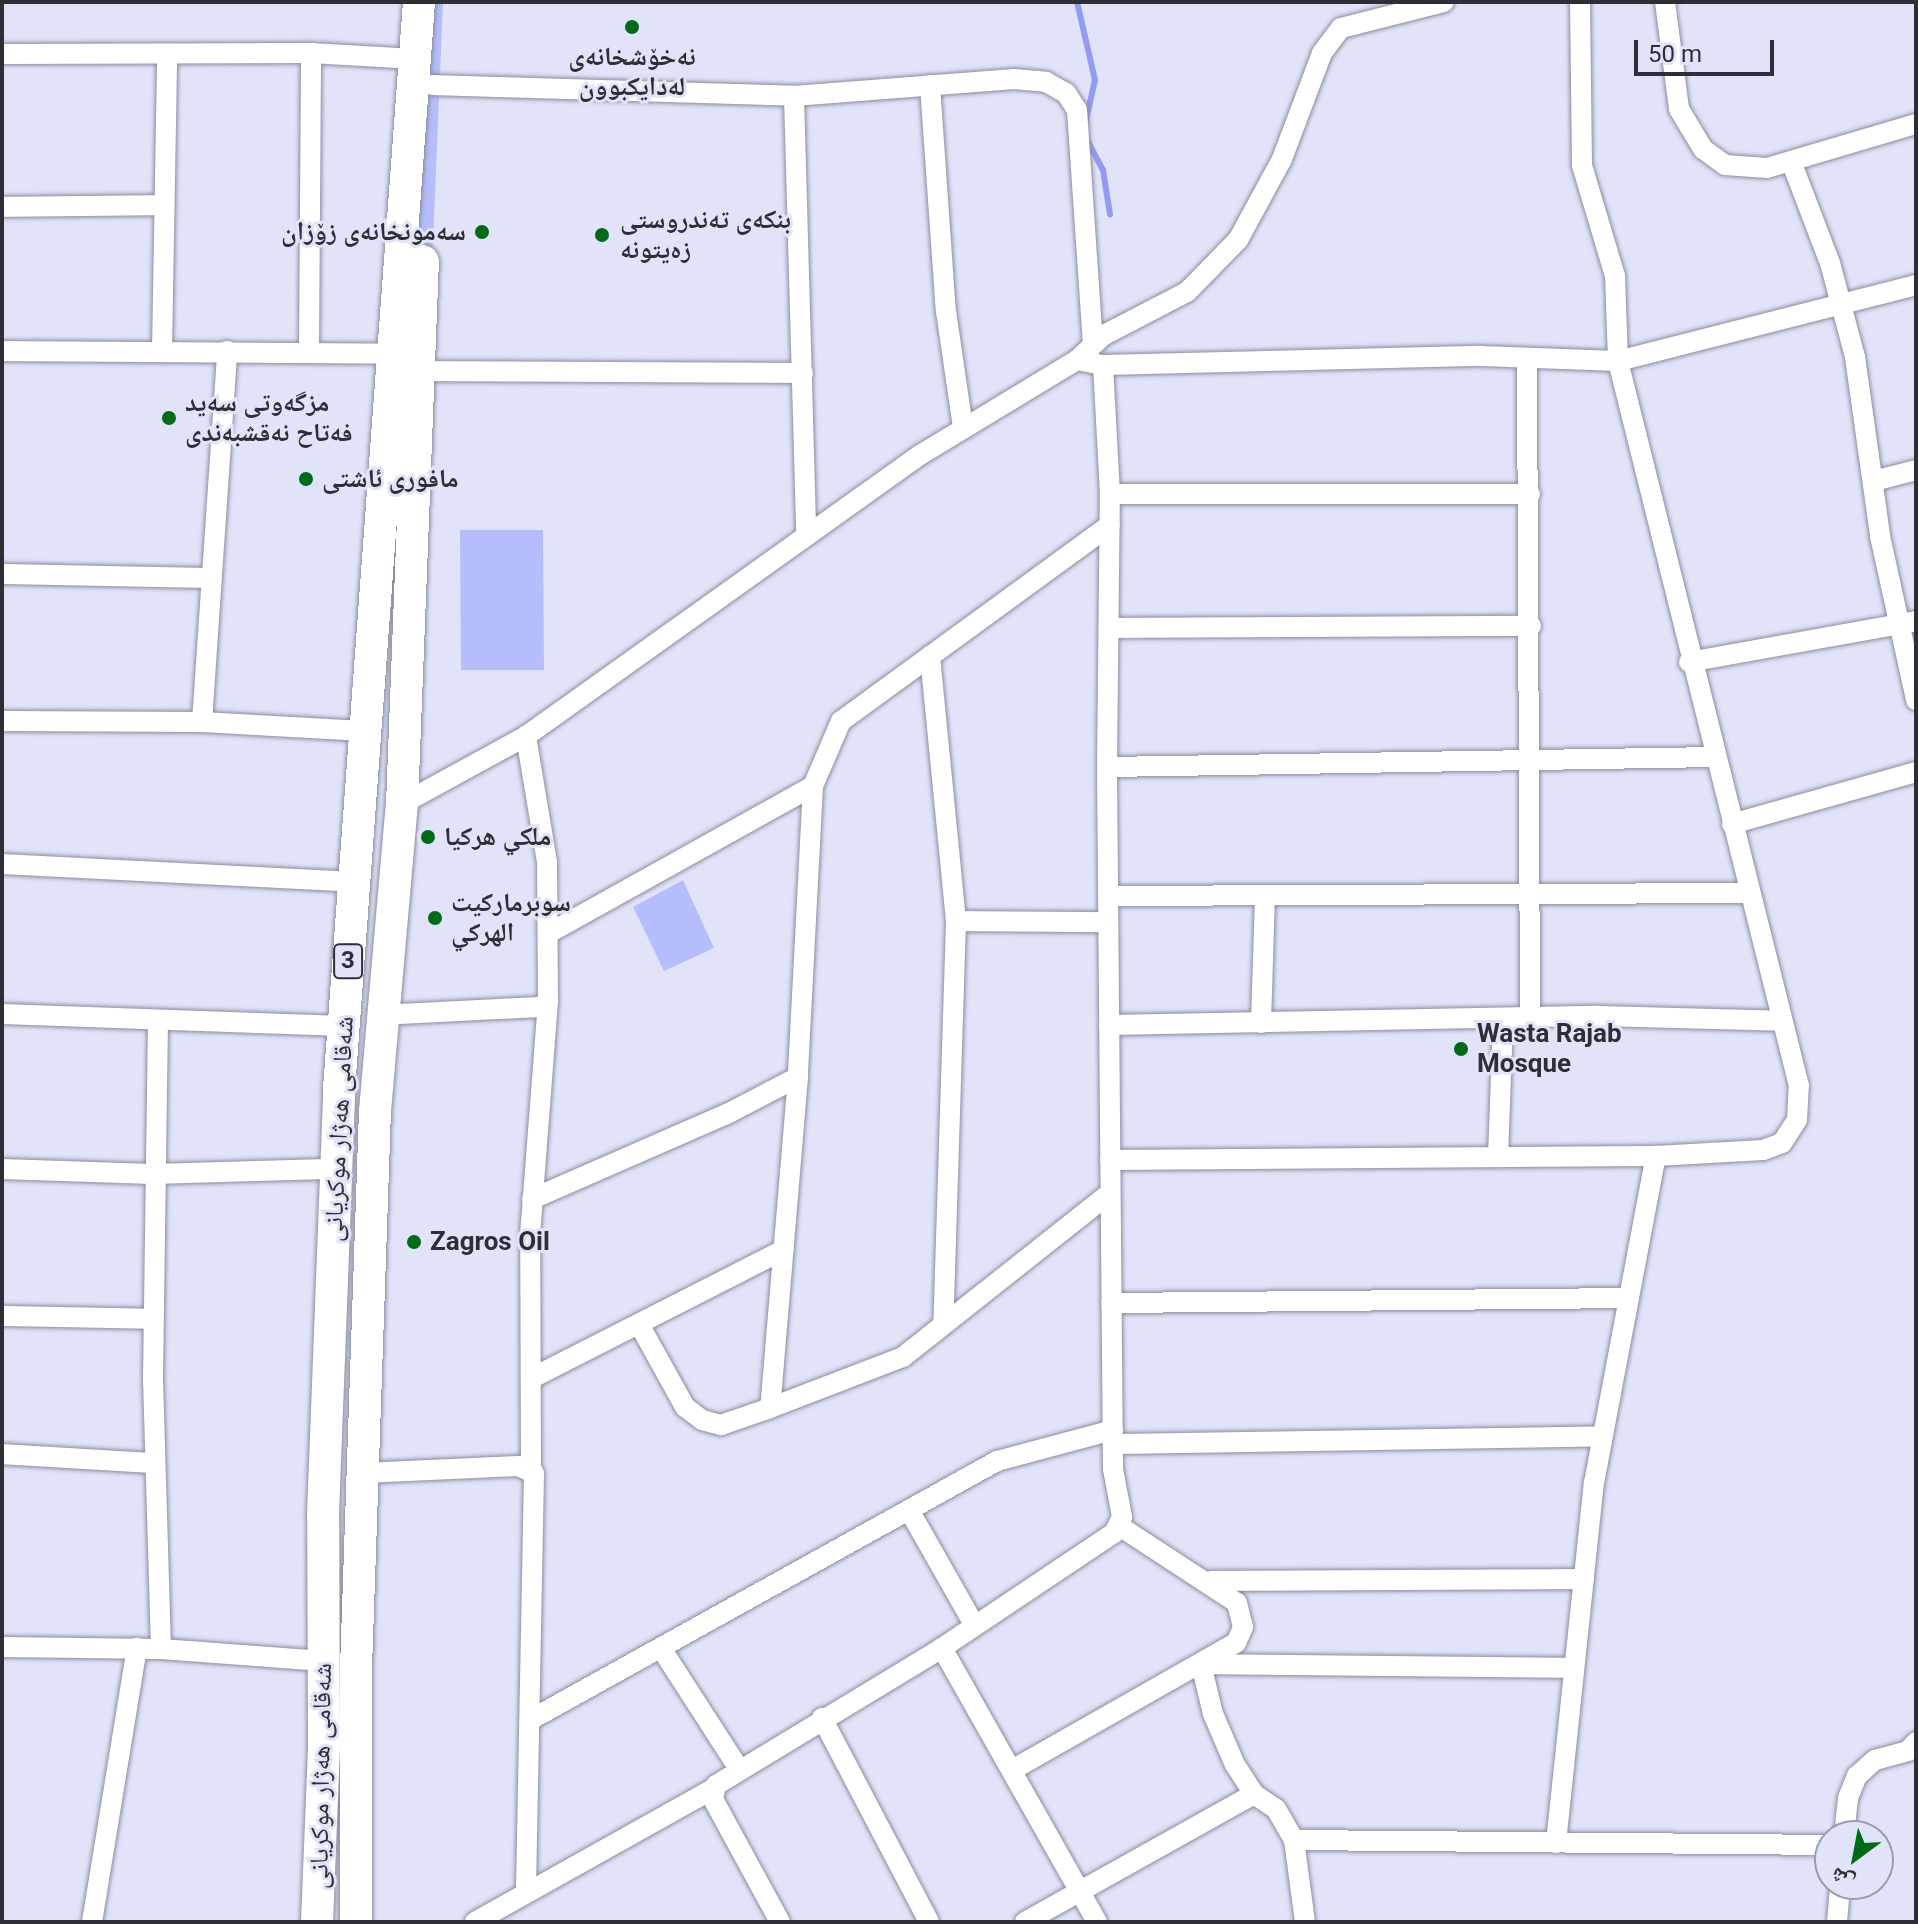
<!DOCTYPE html>
<meta charset="utf-8">
<style>
body{margin:0}
#map{position:relative;width:1918px;height:1924px;overflow:hidden;background:#e1e4f9;font-family:Roboto,"Noto Naskh Arabic",sans-serif}
div>[style]{position:absolute}
.green>*{inset:0;background:#b5bdfd}
.stream>*{height:6px;margin:-3px;padding:0 3px;transform-origin:3px;border-radius:3px;background:#929af1}
.roads{filter:drop-shadow(0 0 2px #898c9f) drop-shadow(0 0 2px #898c9f)}
.minor>*{height:20px;margin:-10px;padding:0 10px;transform-origin:10px;border-radius:10px;background:#fff}
.trunk>*{height:32px;margin:-16px;padding:0 16px;transform-origin:16px;border-radius:16px;background:#fff}
.dots>*{width:22px;height:22px;translate:-50% -50%;box-sizing:border-box;border:4px solid #e1e4f9;border-radius:50%}
span{translate:-50% -50%;white-space:nowrap;text-align:center;line-height:1.15;-webkit-text-stroke:6px #e1e4f9;paint-order:stroke}
.shield-label span{padding:2px 6px;background:#e1e4f9;border:2px solid;border-radius:6px;-webkit-text-stroke-width:0}
.shield-label{font-size:24px;color:#2e2f36;font-weight:700}
.poi-label{font-size:26px;color:#2e2f36;font-weight:700}
.left{translate:0 -50%;text-align:left}
.right{translate:-100% -50%;text-align:right}
.street-label{font-size:26px;color:#2e2f36}
.frame{position:absolute;inset:0;border:4px solid #2e2f36;pointer-events:none}
.north{position:absolute;left:1814px;top:1820px;width:80px;height:80px;box-sizing:border-box;background:#e1e4f9;border:2px solid #999cab;border-radius:50%;rotate:212deg;font-size:22px;font-weight:700;line-height:32px;text-align:center;color:#2e2f36}
.north::after{content:'';display:block;margin:auto;width:28px;height:36px;background:#006a18;clip-path:polygon(50% 0,100% 100%,50% 72%,0 100%)}
.scale{position:absolute;left:1634px;top:40px;width:140px;height:36px;box-sizing:border-box;border:4px solid #2e2f36;border-top:0;padding-left:10px;font-size:24px;line-height:28px;white-space:nowrap;color:#2e2f36;-webkit-text-stroke:6px #e1e4f9;paint-order:stroke}
</style>
<div id="map">
<div class="green">
<div style="clip-path:polygon(428px 2px,443px 2px,432px 264px,405px 446px)"></div>
<div style="clip-path:polygon(460px 530px,543px 530px,544px 670px,461px 670px)"></div>
<div style="clip-path:polygon(683px 880px,714px 948px,664px 971px,633px 907px)"></div>
</div>
<div class="stream">
<div style="left:1077px;top:2px;width:80px;rotate:77deg"></div>
<div style="left:1095px;top:80px;width:41px;rotate:102.7deg"></div>
<div style="left:1087px;top:140px;width:34px;rotate:62deg"></div>
<div style="left:1103px;top:170px;width:45px;rotate:81deg"></div>
</div>
<div class="roads">
<div class="minor">
<div style="left:1665px;top:2px;width:108px;rotate:82.5deg"></div>
<div style="left:1679px;top:109px;width:47px;rotate:59deg"></div>
<div style="left:1703px;top:149px;width:27px;rotate:36deg"></div>
<div style="left:1725px;top:165px;width:42px;rotate:4.1deg"></div>
<div style="left:1767px;top:168px;width:155px;rotate:-16.5deg"></div>
<div style="left:2px;top:54px;width:309px;rotate:-0.2deg"></div>
<div style="left:311px;top:53px;width:104px;rotate:3.3deg"></div>
<div style="left:432px;top:85px;width:362px;rotate:1.7deg"></div>
<div style="left:794px;top:96px;width:440px;rotate:88.4deg"></div>
<div style="left:930px;top:85px;width:227px;rotate:86deg"></div>
<div style="left:946px;top:311px;width:118px;rotate:81.7deg"></div>
<div style="left:794px;top:96px;width:221px;rotate:-4.4deg"></div>
<div style="left:1014px;top:79px;width:32px;rotate:5deg"></div>
<div style="left:1046px;top:82px;width:23px;rotate:29deg"></div>
<div style="left:1066px;top:93px;width:20px;rotate:57deg"></div>
<div style="left:1077px;top:110px;width:235px;rotate:86.1deg"></div>
<div style="left:1791px;top:161px;width:109px;rotate:69.1deg"></div>
<div style="left:1830px;top:263px;width:97px;rotate:75.1deg"></div>
<div style="left:1855px;top:357px;width:181px;rotate:82deg"></div>
<div style="left:1880px;top:536px;width:168px;rotate:77.6deg"></div>
<div style="left:2px;top:207px;width:162px;rotate:-0.7deg"></div>
<div style="left:309px;top:350px;width:297px;rotate:-89.6deg"></div>
<div style="left:2px;top:351px;width:394px;rotate:0.4deg"></div>
<div style="left:162px;top:351px;width:297px;rotate:-89deg"></div>
<div style="left:1527px;top:358px;width:660px;rotate:89.74deg"></div>
<div style="left:1077px;top:360px;width:37px;rotate:-43deg"></div>
<div style="left:1104px;top:335px;width:93px;rotate:-27.4deg"></div>
<div style="left:1187px;top:292px;width:73px;rotate:-45.6deg"></div>
<div style="left:1238px;top:240px;width:92px;rotate:-61.5deg"></div>
<div style="left:1282px;top:159px;width:113px;rotate:-69.3deg"></div>
<div style="left:1322px;top:53px;width:31px;rotate:-53deg"></div>
<div style="left:1341px;top:28px;width:106px;rotate:-14.2deg"></div>
<div style="left:418px;top:371px;width:385px;rotate:0.3deg"></div>
<div style="left:1874px;top:481px;width:43px;rotate:-14.7deg"></div>
<div style="left:1110px;top:494px;width:420px"></div>
<div style="left:1110px;top:525px;width:333px;rotate:143.9deg"></div>
<div style="left:841px;top:721px;width:71px;rotate:113.3deg"></div>
<div style="left:813px;top:786px;width:291px;rotate:93deg"></div>
<div style="left:798px;top:1077px;width:332px;rotate:94.8deg"></div>
<div style="left:770px;top:1408px;width:142px;rotate:-21deg"></div>
<div style="left:903px;top:1357px;width:264px;rotate:-38.4deg"></div>
<div style="left:2px;top:574px;width:209px;rotate:1.1deg"></div>
<div style="left:1109px;top:628px;width:422px;rotate:-0.3deg"></div>
<div style="left:930px;top:656px;width:266px;rotate:84.4deg"></div>
<div style="left:956px;top:921px;width:404px;rotate:91.8deg"></div>
<div style="left:1689px;top:662px;width:231px;rotate:-10.2deg"></div>
<div style="left:2px;top:721px;width:200px;rotate:0.3deg"></div>
<div style="left:202px;top:722px;width:162px;rotate:3.2deg"></div>
<div style="left:202px;top:722px;width:372px;rotate:-86.1deg"></div>
<div style="left:1107px;top:767px;width:608px;rotate:-0.94deg"></div>
<div style="left:402px;top:804px;width:141px;rotate:-28.7deg"></div>
<div style="left:526px;top:736px;width:484px;rotate:-35.5deg"></div>
<div style="left:920px;top:455px;width:184px;rotate:-31.2deg"></div>
<div style="left:1077px;top:360px;width:26px;rotate:11deg"></div>
<div style="left:1103px;top:365px;width:378px;rotate:-1.4deg"></div>
<div style="left:1481px;top:356px;width:137px;rotate:2.1deg"></div>
<div style="left:1618px;top:361px;width:308px;rotate:-14.3deg"></div>
<div style="left:1732px;top:824px;width:191px;rotate:-15.8deg"></div>
<div style="left:2px;top:864px;width:353px;rotate:2.9deg"></div>
<div style="left:1108px;top:896px;width:642px;rotate:-0.27deg"></div>
<div style="left:956px;top:921px;width:152px;rotate:0.4deg"></div>
<div style="left:549px;top:933px;width:302px;rotate:-29.1deg"></div>
<div style="left:2px;top:1014px;width:341px;rotate:2deg"></div>
<div style="left:380px;top:1015px;width:160px;rotate:-2.9deg"></div>
<div style="left:540px;top:1007px;width:10px;rotate:-37deg"></div>
<div style="left:548px;top:1001px;width:139px;rotate:-90.4deg"></div>
<div style="left:547px;top:862px;width:128px;rotate:-99.5deg"></div>
<div style="left:158px;top:1020px;width:359px;rotate:90.8deg"></div>
<div style="left:153px;top:1379px;width:270px;rotate:88.3deg"></div>
<div style="left:1261px;top:1023px;width:128px;rotate:-88.2deg"></div>
<div style="left:1109px;top:1025px;width:488px;rotate:-1.1deg"></div>
<div style="left:1597px;top:1016px;width:185px;rotate:1.5deg"></div>
<div style="left:1498px;top:1157px;width:138px;rotate:-87.9deg"></div>
<div style="left:1110px;top:1160px;width:546px;rotate:-0.42deg"></div>
<div style="left:1656px;top:1156px;width:107px;rotate:-3.2deg"></div>
<div style="left:1763px;top:1150px;width:20px;rotate:-20deg"></div>
<div style="left:1782px;top:1143px;width:27px;rotate:-57deg"></div>
<div style="left:1797px;top:1120px;width:34px;rotate:-87deg"></div>
<div style="left:1799px;top:1086px;width:747px;rotate:-104.02deg"></div>
<div style="left:1618px;top:361px;width:85px;rotate:-92deg"></div>
<div style="left:1615px;top:276px;width:116px;rotate:-106.6deg"></div>
<div style="left:1582px;top:165px;width:163px;rotate:-90.7deg"></div>
<div style="left:2px;top:1169px;width:150px;rotate:1.9deg"></div>
<div style="left:152px;top:1174px;width:184px;rotate:-1.6deg"></div>
<div style="left:532px;top:1199px;width:213px;rotate:-23.6deg"></div>
<div style="left:727px;top:1114px;width:80px;rotate:-27.5deg"></div>
<div style="left:1111px;top:1303px;width:518px;rotate:-0.55deg"></div>
<div style="left:2px;top:1316px;width:151px;rotate:1.1deg"></div>
<div style="left:639px;top:1324px;width:95px;rotate:61deg"></div>
<div style="left:685px;top:1407px;width:21px;rotate:37deg"></div>
<div style="left:702px;top:1420px;width:20px;rotate:15deg"></div>
<div style="left:721px;top:1425px;width:52px;rotate:-19.1deg"></div>
<div style="left:534px;top:1377px;width:280px;rotate:-27deg"></div>
<div style="left:1113px;top:1444px;width:489px;rotate:-0.9deg"></div>
<div style="left:2px;top:1454px;width:153px;rotate:3.4deg"></div>
<div style="left:531px;top:1470px;width:235px;rotate:-90.2deg"></div>
<div style="left:530px;top:1235px;width:235px;rotate:-85.6deg"></div>
<div style="left:363px;top:1473px;width:155px;rotate:-2.6deg"></div>
<div style="left:518px;top:1466px;width:17px;rotate:24deg"></div>
<div style="left:534px;top:1473px;width:417px;rotate:91.1deg"></div>
<div style="left:909px;top:1510px;width:133px;rotate:60.4deg"></div>
<div style="left:1211px;top:1581px;width:373px;rotate:-0.3deg"></div>
<div style="left:2px;top:1647px;width:159px;rotate:0.7deg"></div>
<div style="left:161px;top:1649px;width:163px;rotate:4.2deg"></div>
<div style="left:661px;top:1648px;width:144px;rotate:57.2deg"></div>
<div style="left:942px;top:1648px;width:315px;rotate:60.5deg"></div>
<div style="left:822px;top:1718px;width:230px;rotate:62.3deg"></div>
<div style="left:530px;top:1720px;width:534px;rotate:-29.01deg"></div>
<div style="left:997px;top:1461px;width:120px;rotate:-15deg"></div>
<div style="left:1012px;top:1770px;width:257px;rotate:-29.6deg"></div>
<div style="left:1236px;top:1643px;width:17px;rotate:-66deg"></div>
<div style="left:1243px;top:1627px;width:25px;rotate:-104deg"></div>
<div style="left:1237px;top:1603px;width:142px;rotate:-146.8deg"></div>
<div style="left:1844px;top:1836px;width:38px;rotate:-84deg"></div>
<div style="left:1848px;top:1798px;width:24px;rotate:-68deg"></div>
<div style="left:1857px;top:1776px;width:24px;rotate:-42deg"></div>
<div style="left:1875px;top:1760px;width:34px;rotate:-15deg"></div>
<div style="left:1908px;top:1751px;width:12px;rotate:-48deg"></div>
<div style="left:1294px;top:1840px;width:536px;rotate:0.53deg"></div>
<div style="left:1556px;top:1843px;width:362px;rotate:-84deg"></div>
<div style="left:1594px;top:1483px;width:333px;rotate:-79.3deg"></div>
<div style="left:92px;top:1922px;width:278px;rotate:-80.7deg"></div>
<div style="left:475px;top:1922px;width:273px;rotate:-29.2deg"></div>
<div style="left:780px;top:1922px;width:140px;rotate:-118.6deg"></div>
<div style="left:713px;top:1799px;width:14px;rotate:-78deg"></div>
<div style="left:716px;top:1785px;width:264px;rotate:-31.2deg"></div>
<div style="left:942px;top:1648px;width:207px;rotate:-33.8deg"></div>
<div style="left:1114px;top:1533px;width:18px;rotate:-63deg"></div>
<div style="left:1122px;top:1517px;width:49px;rotate:-100.6deg"></div>
<div style="left:1113px;top:1469px;width:702px;rotate:-90.49deg"></div>
<div style="left:1107px;top:767px;width:273px;rotate:-89.4deg"></div>
<div style="left:1110px;top:494px;width:129px;rotate:-93.1deg"></div>
<div style="left:1025px;top:1922px;width:262px;rotate:-29.2deg"></div>
<div style="left:1305px;top:1922px;width:83px;rotate:-97.6deg"></div>
<div style="left:1294px;top:1840px;width:36px;rotate:-120deg"></div>
<div style="left:1276px;top:1809px;width:27px;rotate:-146deg"></div>
<div style="left:1254px;top:1794px;width:35px;rotate:-123deg"></div>
<div style="left:1235px;top:1765px;width:56px;rotate:-113.3deg"></div>
<div style="left:1213px;top:1714px;width:51px;rotate:-103.5deg"></div>
<div style="left:1201px;top:1664px;width:373px;rotate:0.6deg"></div>
<div style="left:1837px;top:1922px;width:38px;rotate:-85deg"></div>
</div>
<div class="trunk">
<div style="left:317px;top:1922px;width:177px;rotate:-87.7deg"></div>
<div style="left:324px;top:1745px;width:231px;rotate:-90.2deg"></div>
<div style="left:323px;top:1514px;width:425px;rotate:-87.8deg"></div>
<div style="left:339px;top:1089px;width:1090px;rotate:-85.79deg"></div>
<div style="left:356px;top:1922px;width:254px;rotate:-90deg"></div>
<div style="left:356px;top:1668px;width:557px;rotate:-88.05deg"></div>
<div style="left:375px;top:1111px;width:308px;rotate:-85deg"></div>
<div style="left:402px;top:804px;width:543px;rotate:-87.79deg"></div>
</div>
</div>
<div class="dots">
<div style="left:632px;top:27px;background:#006a18"></div>
<div style="left:482px;top:232px;background:#006a18"></div>
<div style="left:602px;top:235px;background:#006a18"></div>
<div style="left:169px;top:418px;background:#006a18"></div>
<div style="left:306px;top:479px;background:#006a18"></div>
<div style="left:428px;top:837px;background:#006a18"></div>
<div style="left:435px;top:918px;background:#006a18"></div>
<div style="left:1461px;top:1049px;background:#006a18"></div>
<div style="left:414px;top:1242px;background:#006a18"></div>
</div>
<div class="shield-label">
<span style="left:348px;top:961px">3</span>
</div>
<div class="poi-label">
<span style="left:632px;top:72px">نەخۆشخانەی<br>لەدایکبوون</span>
<span class="left" style="left:620px;top:235px">بنکەی تەندروستی<br>زەیتونە</span>
<span class="right" style="left:466px;top:232px">سەمونخانەی زۆزان</span>
<span class="left" style="left:185px;top:418px">مزگەوتی سەید<br>فەتاح نەقشبەندی</span>
<span class="left" style="left:322px;top:479px">مافوری ئاشتی</span>
<span class="left" style="left:444px;top:837px">ملكي هركيا</span>
<span class="left" style="left:451px;top:918px">سوبرماركيت<br>الهركي</span>
<span class="left" style="left:1477px;top:1049px">Wasta Rajab<br>Mosque</span>
<span class="left" style="left:430px;top:1242px">Zagros Oil</span>
</div>
<div class="street-label">
<span style="left:339px;top:1129px;rotate:-87deg">شەقامی ھەژار موکریانی</span>
<span style="left:321px;top:1776px;rotate:-89deg">شەقامی ھەژار موکریانی</span>
</div>
<div class="frame"></div>
<div class="north">ش</div>
<div class="scale">50 m</div>
</div>
